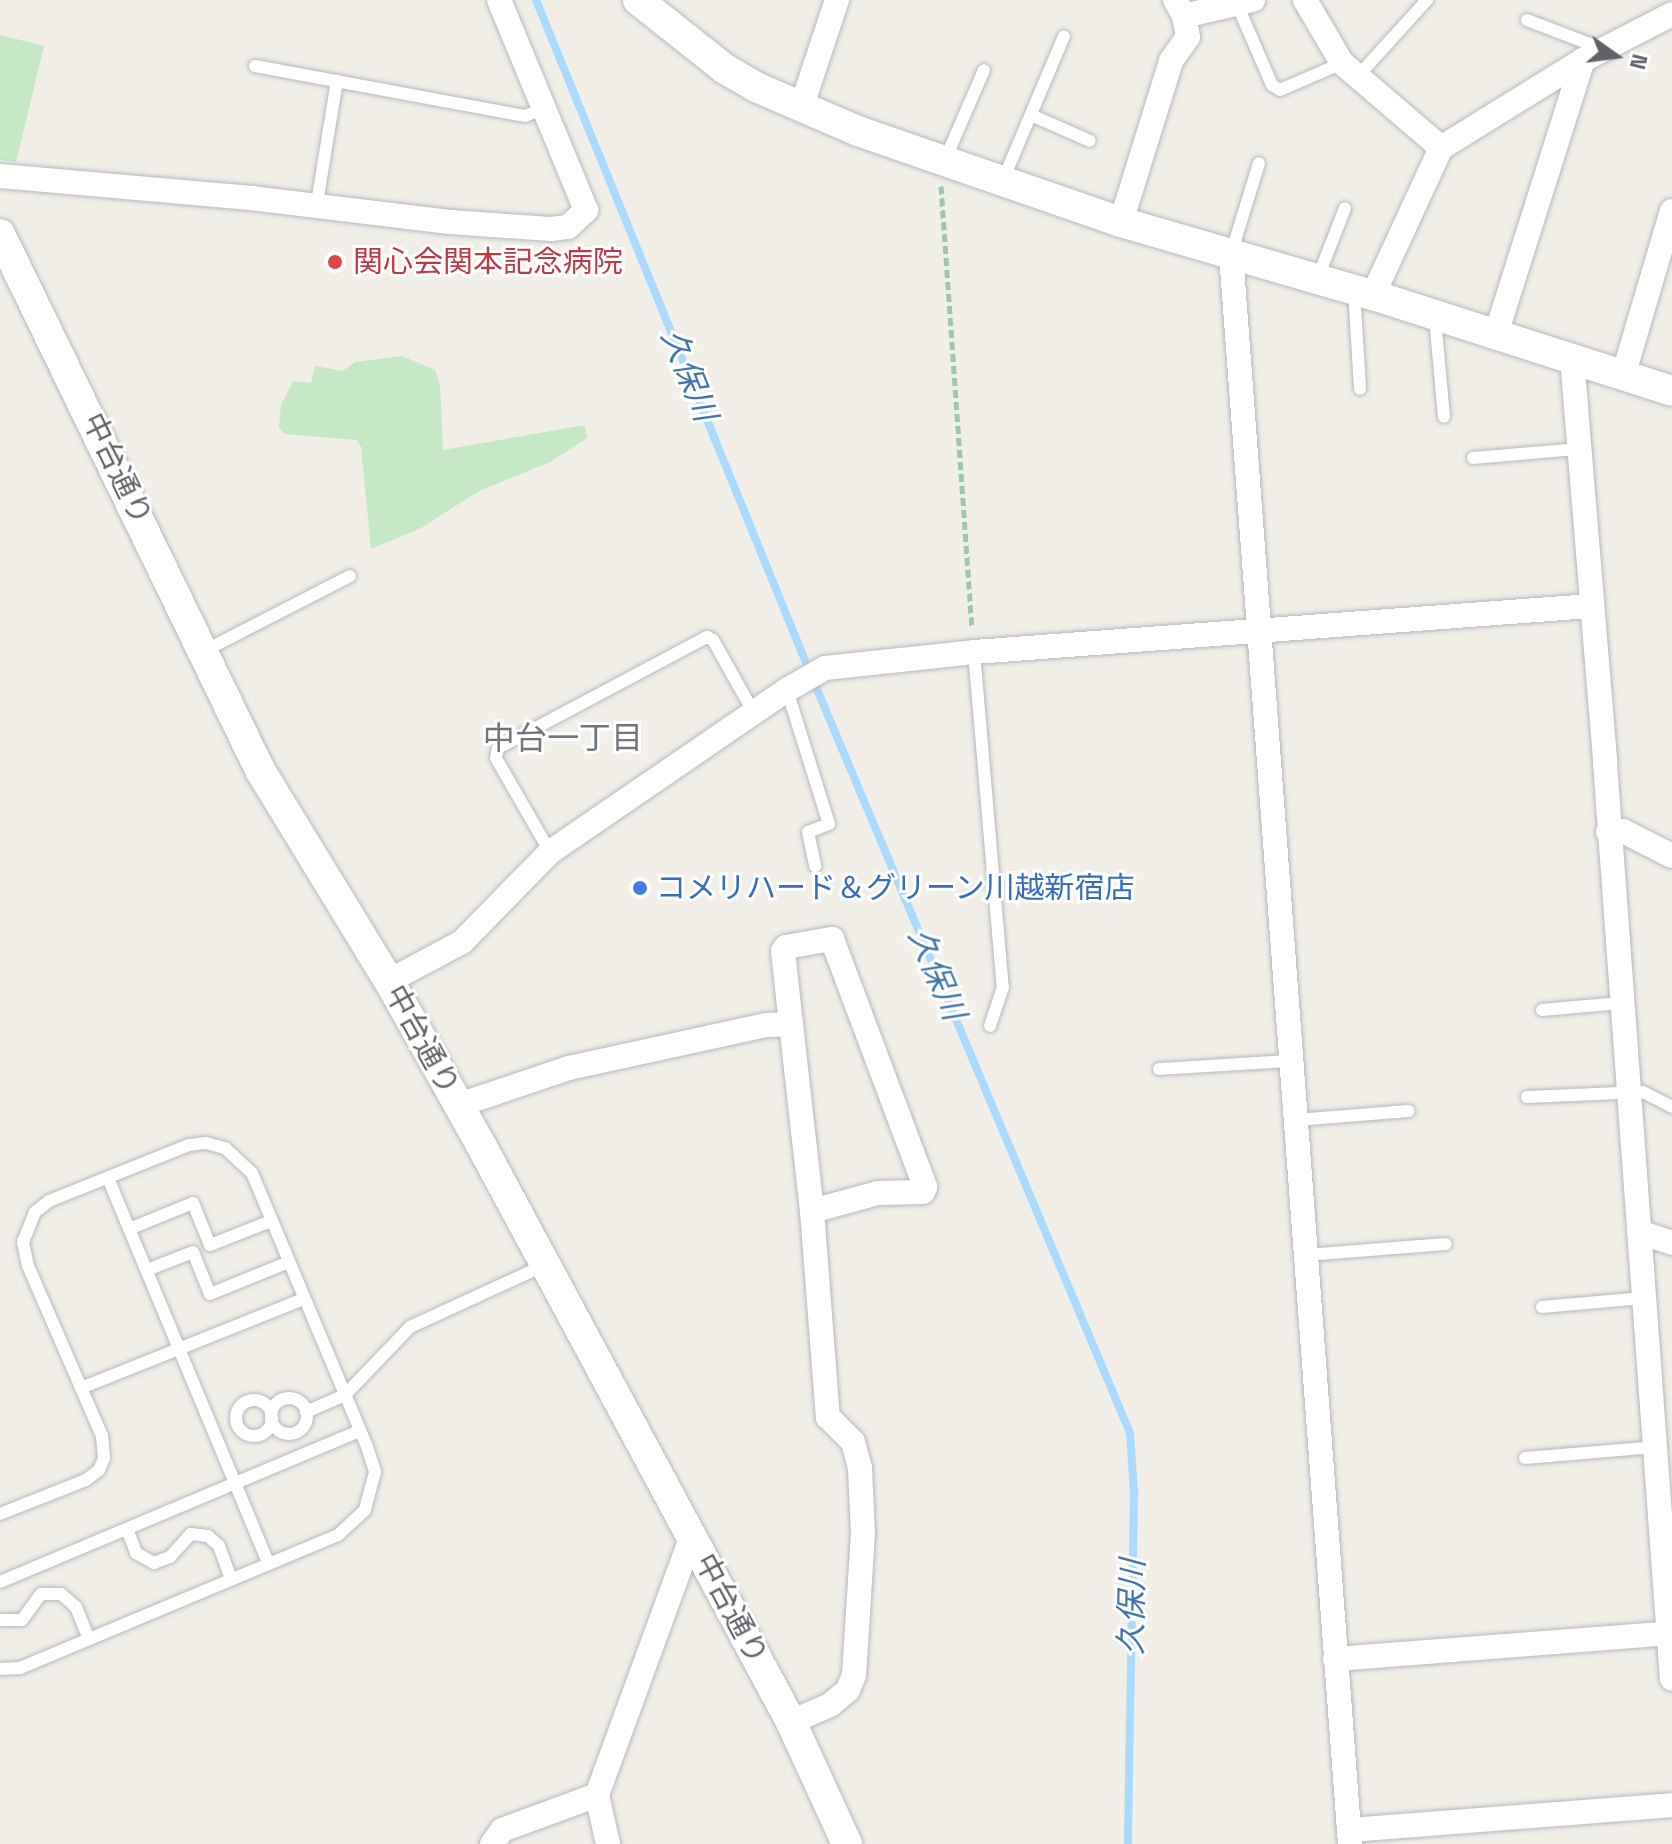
<!DOCTYPE html>
<meta charset="utf-8">
<style>
body{margin:0}
#map{position:relative;width:1672px;height:1844px;overflow:hidden;background:#f1efe8;font-family:"Space Grotesk","Noto Sans JP",sans-serif}
div>[style]{position:absolute}
.green>*{inset:0;background:#c5e8c5}
.stream>*{height:8px;margin:-4px;padding:0 4px;transform-origin:4px;border-radius:4px;background:#aadaff}
.path>*{height:5px;margin-top:-2.5px;transform-origin:0;background:repeating-linear-gradient(90deg,#9cc7a9 0 8px,transparent 0 12px)}
.roads{filter:drop-shadow(0 0 2px #b5b8bc) drop-shadow(0 0 2px #b5b8bc)}
.service>*{height:12px;margin:-6px;padding:0 6px;transform-origin:6px;border-radius:6px;background:#fff}
.service>.ring{margin:-6px;padding:0;box-sizing:content-box;background:none;border:12px solid #fff;border-radius:50%}
.minor>*{height:24px;margin:-12px;padding:0 12px;transform-origin:12px;border-radius:12px;background:#fff}
.tertiary>*{height:30px;margin:-15px;padding:0 15px;transform-origin:15px;border-radius:15px;background:#fff}
.dots>*{width:22px;height:22px;translate:-50% -50%;box-sizing:border-box;border:4px solid #fff;border-radius:50%}
span{translate:-50% -50%;white-space:nowrap;text-align:center;line-height:1.15;-webkit-text-stroke:6px #fff;paint-order:stroke}
.health-label{font-size:30px;color:#be3a42}
.left{translate:0 -50%;text-align:left}
.street-label{font-size:30px;color:#5f6368}
.shop-label{font-size:30px;color:#366cbe}
.water-label{font-size:32px;color:#4174aa;font-style:italic}
.neighbourhood-label{font-size:32px;color:#70757a}
.north{position:absolute;left:1576px;top:16px;width:80px;height:80px;-webkit-text-stroke:6px #fff;paint-order:stroke;rotate:104deg;font-size:22px;font-weight:700;line-height:32px;text-align:center;color:#5f6368}
.north::after{content:'';display:block;margin:auto;width:28px;height:36px;background:#5f6368;clip-path:polygon(50% 0,100% 100%,50% 72%,0 100%)}
</style>
<div id="map">
<div class="green">
<div style="clip-path:polygon(0 35px,44px 46px,16px 162px,0 160px)"></div>
<div style="clip-path:polygon(402px 356px,435px 370px,440px 385px,443px 450px,579px 426px,585px 426px,587px 438px,550px 462px,479px 491px,421px 528px,371px 549px,361px 447px,357px 440px,284px 434px,279px 427px,281px 405px,293px 381px,311px 383px,315px 366px,343px 371px,355px 362px)"></div>
</div>
<div class="stream">
<div style="left:536px;top:0;width:721px;rotate:67.84deg"></div>
<div style="left:808px;top:668px;width:830px;rotate:67.17deg"></div>
<div style="left:1130px;top:1433px;width:60px;rotate:86.2deg"></div>
<div style="left:1134px;top:1493px;width:351px;rotate:91deg"></div>
</div>
<div class="path">
<div style="left:941px;top:186px;width:442px;rotate:86deg"></div>
</div>
<div class="roads">
<div class="service">
<div style="left:1237px;top:4px;width:88px;rotate:66.6deg"></div>
<div style="left:1272px;top:85px;width:9px;rotate:32deg"></div>
<div style="left:1280px;top:90px;width:68px;rotate:-23.5deg"></div>
<div style="left:1527px;top:20px;width:81px;rotate:20.9deg"></div>
<div style="left:255px;top:66px;width:275px;rotate:10.5deg"></div>
<div style="left:525px;top:116px;width:22px;rotate:-22deg"></div>
<div style="left:1358px;top:76px;width:103px;rotate:-47.8deg"></div>
<div style="left:1031px;top:115px;width:64px;rotate:23.8deg"></div>
<div style="left:944px;top:162px;width:100px;rotate:-66.5deg"></div>
<div style="left:1003px;top:180px;width:156px;rotate:-67deg"></div>
<div style="left:316px;top:209px;width:130px;rotate:-80.7deg"></div>
<div style="left:1231px;top:254px;width:95px;rotate:-72.9deg"></div>
<div style="left:1317px;top:280px;width:77px;rotate:-68.7deg"></div>
<div style="left:1354px;top:290px;width:99px;rotate:86.5deg"></div>
<div style="left:1435px;top:318px;width:99px;rotate:84.8deg"></div>
<div style="left:1473px;top:458px;width:104px;rotate:-4.9deg"></div>
<div style="left:204px;top:651px;width:164px;rotate:-27.2deg"></div>
<div style="left:974px;top:652px;width:336px;rotate:85.1deg"></div>
<div style="left:1003px;top:987px;width:41px;rotate:108.4deg"></div>
<div style="left:787px;top:690px;width:140px;rotate:72.6deg"></div>
<div style="left:829px;top:824px;width:22px;rotate:159deg"></div>
<div style="left:808px;top:832px;width:35px;rotate:78deg"></div>
<div style="left:550px;top:852px;width:108px;rotate:-119.9deg"></div>
<div style="left:496px;top:758px;width:10px;rotate:-79deg"></div>
<div style="left:498px;top:748px;width:237px;rotate:-28deg"></div>
<div style="left:707px;top:637px;width:7px;rotate:27deg"></div>
<div style="left:713px;top:640px;width:84px;rotate:60.7deg"></div>
<div style="left:1542px;top:1010px;width:79px;rotate:-5.1deg"></div>
<div style="left:1159px;top:1069px;width:132px;rotate:-3.5deg"></div>
<div style="left:1527px;top:1097px;width:116px;rotate:-2.5deg"></div>
<div style="left:1643px;top:1092px;width:33px;rotate:27deg"></div>
<div style="left:1296px;top:1120px;width:113px;rotate:-4.6deg"></div>
<div style="left:108px;top:1178px;width:418px;rotate:67.4deg"></div>
<div style="left:129px;top:1229px;width:69px;rotate:-22.1deg"></div>
<div style="left:193px;top:1203px;width:45px;rotate:68deg"></div>
<div style="left:210px;top:1245px;width:66px;rotate:-21.5deg"></div>
<div style="left:1306px;top:1255px;width:140px;rotate:-4.5deg"></div>
<div style="left:147px;top:1270px;width:49px;rotate:-21.4deg"></div>
<div style="left:193px;top:1252px;width:45px;rotate:68deg"></div>
<div style="left:210px;top:1294px;width:85px;rotate:-22.1deg"></div>
<div style="left:1542px;top:1307px;width:101px;rotate:-5.1deg"></div>
<div style="left:81px;top:1388px;width:240px;rotate:-21.8deg"></div>
<div class="ring" style="left:271px;top:1398px;width:24px;height:24px"></div>
<div class="ring" style="left:236px;top:1400px;width:24px;height:24px"></div>
<div style="left:306px;top:1412px;width:43px;rotate:-23.6deg"></div>
<div style="left:345px;top:1395px;width:94px;rotate:-46.3deg"></div>
<div style="left:410px;top:1327px;width:149px;rotate:-24.7deg"></div>
<div style="left:1525px;top:1458px;width:130px;rotate:-4.8deg"></div>
<div style="left:0;top:1514px;width:92px;rotate:-21.6deg"></div>
<div style="left:86px;top:1480px;width:16px;rotate:-38deg"></div>
<div style="left:99px;top:1470px;width:13px;rotate:-67deg"></div>
<div style="left:104px;top:1458px;width:22px;rotate:-95deg"></div>
<div style="left:102px;top:1436px;width:185px;rotate:-113.5deg"></div>
<div style="left:28px;top:1266px;width:25px;rotate:-102deg"></div>
<div style="left:23px;top:1242px;width:32px;rotate:-68deg"></div>
<div style="left:35px;top:1212px;width:18px;rotate:-38deg"></div>
<div style="left:49px;top:1201px;width:151px;rotate:-21.8deg"></div>
<div style="left:189px;top:1145px;width:17px;rotate:-7deg"></div>
<div style="left:206px;top:1143px;width:20px;rotate:15deg"></div>
<div style="left:225px;top:1148px;width:37px;rotate:43deg"></div>
<div style="left:252px;top:1173px;width:297px;rotate:67.2deg"></div>
<div style="left:367px;top:1447px;width:26px;rotate:72deg"></div>
<div style="left:375px;top:1472px;width:39px;rotate:105deg"></div>
<div style="left:365px;top:1510px;width:37px;rotate:137deg"></div>
<div style="left:338px;top:1535px;width:345px;rotate:157.3deg"></div>
<div style="left:20px;top:1668px;width:20px;rotate:177deg"></div>
<div style="left:127px;top:1529px;width:26px;rotate:69deg"></div>
<div style="left:136px;top:1553px;width:21px;rotate:29deg"></div>
<div style="left:154px;top:1563px;width:17px;rotate:-21deg"></div>
<div style="left:170px;top:1557px;width:31px;rotate:-48deg"></div>
<div style="left:191px;top:1534px;width:17px;rotate:7deg"></div>
<div style="left:208px;top:1536px;width:15px;rotate:42deg"></div>
<div style="left:219px;top:1546px;width:35px;rotate:70deg"></div>
<div style="left:0;top:1582px;width:390px;rotate:-22.8deg"></div>
<div style="left:0;top:1620px;width:22px"></div>
<div style="left:22px;top:1620px;width:32px;rotate:-54deg"></div>
<div style="left:41px;top:1594px;width:20px"></div>
<div style="left:61px;top:1594px;width:20px;rotate:41deg"></div>
<div style="left:76px;top:1607px;width:35px;rotate:68deg"></div>
</div>
<div class="minor">
<div style="left:1305px;top:0;width:73px;rotate:59.6deg"></div>
<div style="left:1342px;top:63px;width:130px;rotate:40.6deg"></div>
<div style="left:1184px;top:16px;width:71px;rotate:-13.1deg"></div>
<div style="left:801px;top:108px;width:114px;rotate:-71.6deg"></div>
<div style="left:0;top:176px;width:252px;rotate:5deg"></div>
<div style="left:251px;top:198px;width:200px;rotate:6.9deg"></div>
<div style="left:450px;top:222px;width:101px;rotate:4deg"></div>
<div style="left:551px;top:229px;width:17px;rotate:-7deg"></div>
<div style="left:568px;top:227px;width:25px;rotate:-43deg"></div>
<div style="left:586px;top:210px;width:227px;rotate:-112.5deg"></div>
<div style="left:1121px;top:222px;width:169px;rotate:-72.7deg"></div>
<div style="left:1171px;top:61px;width:29px;rotate:-55deg"></div>
<div style="left:1188px;top:37px;width:21px;rotate:-101deg"></div>
<div style="left:1184px;top:16px;width:18px;rotate:-119deg"></div>
<div style="left:1231px;top:254px;width:1594px;rotate:85.72deg"></div>
<div style="left:1373px;top:295px;width:162px;rotate:-65.2deg"></div>
<div style="left:1441px;top:148px;width:167px;rotate:-31.8deg"></div>
<div style="left:1583px;top:60px;width:100px;rotate:-27.3deg"></div>
<div style="left:1496px;top:334px;width:287px;rotate:-72.4deg"></div>
<div style="left:1572px;top:358px;width:406px;rotate:85.3deg"></div>
<div style="left:1605px;top:763px;width:918px;rotate:85.82deg"></div>
<div style="left:1623px;top:376px;width:172px;rotate:-73.5deg"></div>
<div style="left:1608px;top:832px;width:15px;rotate:-4deg"></div>
<div style="left:1623px;top:831px;width:55px;rotate:27deg"></div>
<div style="left:389px;top:981px;width:83px;rotate:-28.1deg"></div>
<div style="left:462px;top:942px;width:126px;rotate:-45.6deg"></div>
<div style="left:550px;top:852px;width:287px;rotate:-34.4deg"></div>
<div style="left:787px;top:690px;width:44px;rotate:-30.1deg"></div>
<div style="left:825px;top:668px;width:150px;rotate:-6.1deg"></div>
<div style="left:974px;top:652px;width:618px;rotate:-4.27deg"></div>
<div style="left:791px;top:1024px;width:73px;rotate:-96.3deg"></div>
<div style="left:783px;top:951px;width:5px;rotate:-53deg"></div>
<div style="left:786px;top:947px;width:47px;rotate:-9.9deg"></div>
<div style="left:832px;top:939px;width:265px;rotate:69.4deg"></div>
<div style="left:925px;top:1187px;width:5px;rotate:112deg"></div>
<div style="left:923px;top:1192px;width:45px;rotate:178.7deg"></div>
<div style="left:878px;top:1193px;width:68px;rotate:164.7deg"></div>
<div style="left:459px;top:1105px;width:116px;rotate:-18.6deg"></div>
<div style="left:569px;top:1068px;width:203px;rotate:-12.3deg"></div>
<div style="left:767px;top:1025px;width:24px;rotate:-2deg"></div>
<div style="left:791px;top:1024px;width:188px;rotate:83.6deg"></div>
<div style="left:812px;top:1211px;width:207px;rotate:85.6deg"></div>
<div style="left:828px;top:1417px;width:35px;rotate:45deg"></div>
<div style="left:853px;top:1442px;width:27px;rotate:75deg"></div>
<div style="left:860px;top:1468px;width:65px;rotate:87.4deg"></div>
<div style="left:863px;top:1533px;width:142px;rotate:93.6deg"></div>
<div style="left:854px;top:1675px;width:16px;rotate:112deg"></div>
<div style="left:848px;top:1690px;width:23px;rotate:140deg"></div>
<div style="left:830px;top:1705px;width:43px;rotate:156.4deg"></div>
<div style="left:1639px;top:1232px;width:35px;rotate:18deg"></div>
<div style="left:1335px;top:1659px;width:338px;rotate:-4.4deg"></div>
<div style="left:597px;top:1795px;width:50px;rotate:77.3deg"></div>
<div style="left:1349px;top:1830px;width:324px;rotate:-4.4deg"></div>
<div style="left:492px;top:1844px;width:17px;rotate:-54deg"></div>
<div style="left:502px;top:1830px;width:101px;rotate:-20.2deg"></div>
<div style="left:597px;top:1795px;width:277px;rotate:-69.9deg"></div>
</div>
<div class="tertiary">
<div style="left:638px;top:0;width:111px;rotate:38.4deg"></div>
<div style="left:725px;top:69px;width:38px;rotate:30deg"></div>
<div style="left:758px;top:88px;width:109px;rotate:23.3deg"></div>
<div style="left:858px;top:131px;width:278px;rotate:19.1deg"></div>
<div style="left:1121px;top:222px;width:262px;rotate:16.2deg"></div>
<div style="left:1373px;top:295px;width:314px;rotate:17.8deg"></div>
<div style="left:0;top:234px;width:596px;rotate:64.12deg"></div>
<div style="left:260px;top:770px;width:247px;rotate:58.6deg"></div>
<div style="left:389px;top:981px;width:188px;rotate:60.7deg"></div>
<div style="left:481px;top:1145px;width:655px;rotate:61.75deg"></div>
<div style="left:791px;top:1722px;width:134px;rotate:65.3deg"></div>
</div>
</div>
<div class="dots">
<div style="left:335px;top:262px;background:#e0444e"></div>
<div style="left:640px;top:888px;background:#3f7fe0"></div>
</div>
<div class="health-label">
<span class="left" style="left:353px;top:262px">関心会関本記念病院</span>
</div>
<div class="street-label">
<span style="left:117px;top:469px;rotate:64deg">中台通り</span>
<span style="left:422px;top:1040px;rotate:61deg">中台通り</span>
<span style="left:731px;top:1609px;rotate:62deg">中台通り</span>
</div>
<div class="shop-label">
<span class="left" style="left:656px;top:888px">コメリハード＆グリーン川越新宿店</span>
</div>
<div class="water-label">
<span style="left:689px;top:375px;rotate:68deg">久保川</span>
<span style="left:937px;top:974px;rotate:67deg">久保川</span>
<span style="left:1132px;top:1607px;rotate:-89deg">久保川</span>
</div>
<div class="neighbourhood-label">
<span style="left:563px;top:738px">中台一丁目</span>
</div>
<div class="north">N</div>
</div>
